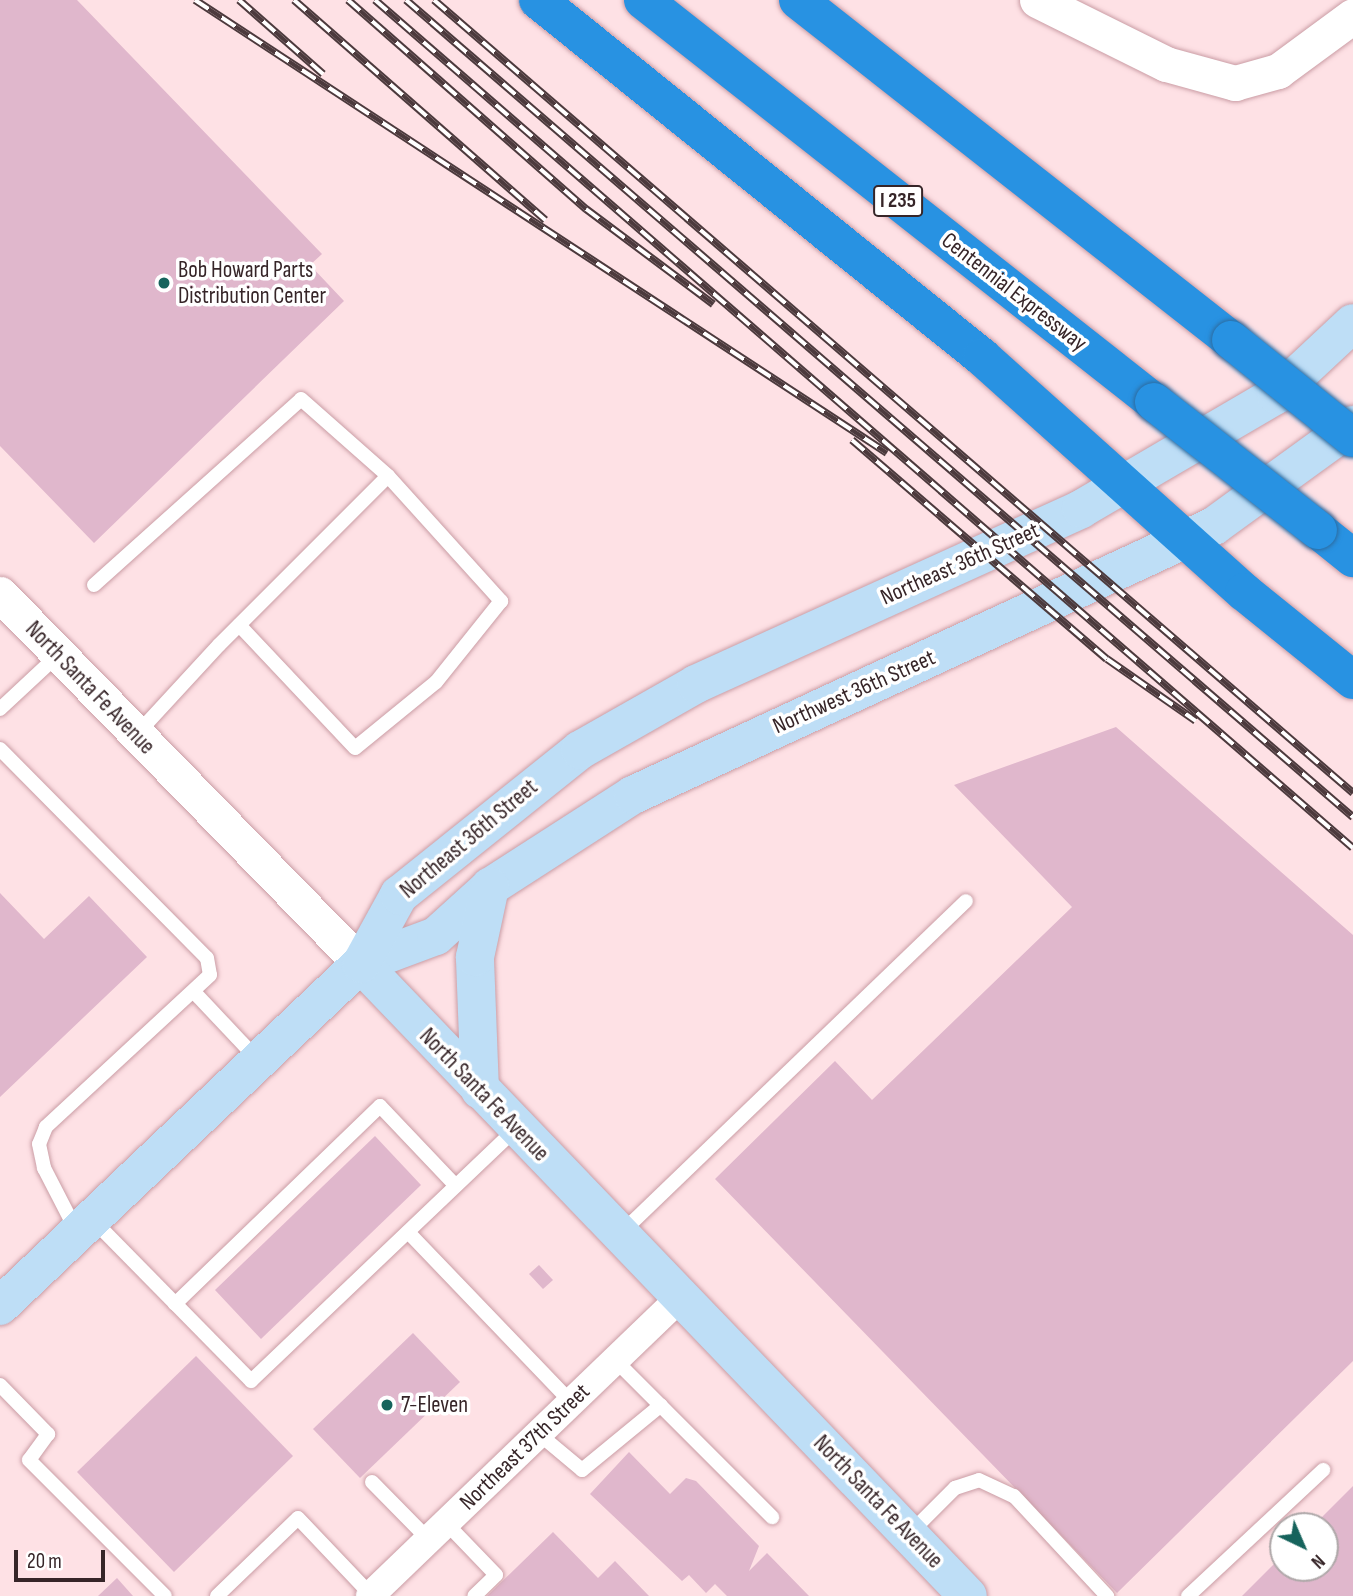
<!DOCTYPE html>
<style>
body{margin:0}
#map{position:relative;width:1353px;height:1596px;overflow:hidden;background:#fee1e5;font-family:"Sofia Sans Condensed",sans-serif}
div>[style]{position:absolute}
.building>*{inset:0;background:#e0b7cc}
.roads{filter:drop-shadow(0 0 2px #ca9da5) drop-shadow(0 0 2px #ca9da5)}
.service>*{height:14px;margin:-7px;padding:0 7px;transform-origin:7px;border-radius:7px;background:#fff}
.minor>*{height:28px;margin:-14px;padding:0 14px;transform-origin:14px;border-radius:14px;background:#fff}
.tertiary>*{height:35px;margin:-17.5px;padding:0 17.5px;transform-origin:17.5px;border-radius:17.5px;background:#fff}
.secondary>*{height:38px;margin:-19px;padding:0 19px;transform-origin:19px;border-radius:19px;background:#bedef6}
.motorway>*{height:38px;margin:-19px;padding:0 19px;transform-origin:19px;border-radius:19px;background:#2892e2}
.rail>*{height:8px;margin-top:-4px;transform-origin:0;background:repeating-linear-gradient(90deg,#fff 0 16px,#4c3a3d 0 32px);box-sizing:border-box;border-block:2px solid #4c3a3d}
.bridges{filter:drop-shadow(0 0 2px #2d6ca1) drop-shadow(0 0 2px #2d6ca1)}
.motorway-bridge>*{height:38px;margin:-19px;padding:0 19px;transform-origin:19px;border-radius:19px;background:#2892e2}
.dots>*{width:19px;height:19px;translate:-50% -50%;box-sizing:border-box;border:4px solid #fff;border-radius:50%}
span{translate:-50% -50%;white-space:nowrap;text-align:center;line-height:1.15;-webkit-text-stroke:7px #fff;paint-order:stroke}
.shield-label span{padding:2px 5px;background:#fff;border:2px solid;border-radius:5px;-webkit-text-stroke-width:0}
.shield-label{font-size:21px;color:#362528;font-weight:700}
.poi-label{font-size:23px;color:#362528}
.left{translate:0 -50%;text-align:left}
.street-label{font-size:23px;color:#362528}
.north{position:absolute;left:1269px;top:1512px;width:70px;height:70px;box-sizing:border-box;background:#fff;border:2px solid #afa8a9;border-radius:50%;rotate:136deg;font-size:19px;font-weight:700;line-height:28px;text-align:center;color:#362528}
.north::after{content:'';display:block;margin:auto;width:24px;height:32px;background:#16635c;clip-path:polygon(50% 0,100% 100%,50% 72%,0 100%)}
.scale{position:absolute;left:14px;top:1550px;width:91px;height:32px;box-sizing:border-box;border:4px solid #362528;border-top:0;padding-left:9px;font-size:21px;line-height:24px;white-space:nowrap;color:#362528;-webkit-text-stroke:5px #fff;paint-order:stroke}
</style>
<div id="map">
<div class="building">
<div style="clip-path:polygon(0 0,77px 0,322px 254px,310px 265px,344px 301px,94px 543px,0 446px)"></div>
<div style="clip-path:polygon(1116px 727px,1353px 935px,1353px 1361px,1117px 1593px,715px 1179px,835px 1061px,872px 1100px,1072px 907px,954px 785px)"></div>
<div style="clip-path:polygon(0 893px,44px 939px,89px 896px,147px 957px,0 1097px)"></div>
<div style="clip-path:polygon(375px 1136px,421px 1185px,261px 1339px,215px 1290px)"></div>
<div style="clip-path:polygon(539px 1265px,553px 1280px,543px 1289px,529px 1274px)"></div>
<div style="clip-path:polygon(413px 1333px,460px 1382px,360px 1478px,313px 1429px)"></div>
<div style="clip-path:polygon(196px 1356px,293px 1456px,174px 1572px,77px 1472px)"></div>
<div style="clip-path:polygon(629px 1452px,670px 1494px,686px 1478px,696px 1481px,759px 1546px,749px 1571px,767px 1553px,809px 1596px,727px 1596px,715px 1584px,706px 1593px,689px 1575px,682px 1581px,590px 1494px)"></div>
<div style="clip-path:polygon(1353px 1486px,1353px 1596px,1242px 1596px,1283px 1555px,1283px 1568px,1325px 1568px,1325px 1526px,1313px 1526px)"></div>
<div style="clip-path:polygon(553px 1532px,598px 1578px,615px 1561px,649px 1596px,487px 1596px)"></div>
<div style="clip-path:polygon(117px 1578px,133px 1596px,98px 1596px)"></div>
</div>
<div class="roads">
<div class="service">
<div style="left:94px;top:585px;width:278px;rotate:-41.9deg"></div>
<div style="left:301px;top:399px;width:116px;rotate:41.5deg"></div>
<div style="left:0;top:709px;width:79px;rotate:-43deg"></div>
<div style="left:136px;top:735px;width:122px;rotate:-47.3deg"></div>
<div style="left:219px;top:645px;width:239px;rotate:-45deg"></div>
<div style="left:388px;top:476px;width:169px;rotate:47.9deg"></div>
<div style="left:501px;top:601px;width:104px;rotate:128.7deg"></div>
<div style="left:436px;top:682px;width:104px;rotate:140.8deg"></div>
<div style="left:355px;top:748px;width:169px;rotate:-133.3deg"></div>
<div style="left:0;top:749px;width:294px;rotate:45.3deg"></div>
<div style="left:207px;top:958px;width:17px;rotate:80deg"></div>
<div style="left:210px;top:975px;width:224px;rotate:137.2deg"></div>
<div style="left:46px;top:1127px;width:18px;rotate:112deg"></div>
<div style="left:39px;top:1144px;width:25px;rotate:78deg"></div>
<div style="left:44px;top:1168px;width:72px;rotate:62.7deg"></div>
<div style="left:194px;top:992px;width:93px;rotate:46.7deg"></div>
<div style="left:92px;top:1219px;width:227px;rotate:45.5deg"></div>
<div style="left:251px;top:1381px;width:366px;rotate:-43.6deg"></div>
<div style="left:408px;top:1232px;width:237px;rotate:46.2deg"></div>
<div style="left:620px;top:1234px;width:480px;rotate:-43.9deg"></div>
<div style="left:175px;top:1304px;width:285px;rotate:-44deg"></div>
<div style="left:380px;top:1106px;width:110px;rotate:46.5deg"></div>
<div style="left:616px;top:1361px;width:221px;rotate:45deg"></div>
<div style="left:0;top:1385px;width:69px;rotate:45.6deg"></div>
<div style="left:48px;top:1434px;width:32px;rotate:126deg"></div>
<div style="left:29px;top:1460px;width:192px;rotate:45deg"></div>
<div style="left:539px;top:1434px;width:56px;rotate:39.9deg"></div>
<div style="left:582px;top:1470px;width:102px;rotate:-39.4deg"></div>
<div style="left:372px;top:1482px;width:81px;rotate:45.5deg"></div>
<div style="left:446px;top:1523px;width:72px;rotate:46.1deg"></div>
<div style="left:496px;top:1575px;width:30px;rotate:136deg"></div>
<div style="left:910px;top:1533px;width:64px;rotate:-45deg"></div>
<div style="left:955px;top:1488px;width:25px;rotate:-18deg"></div>
<div style="left:979px;top:1480px;width:38px;rotate:25deg"></div>
<div style="left:1014px;top:1496px;width:137px;rotate:47.1deg"></div>
<div style="left:217px;top:1596px;width:112px;rotate:-43.9deg"></div>
<div style="left:298px;top:1518px;width:106px;rotate:46.5deg"></div>
<div style="left:1188px;top:1596px;width:185px;rotate:-43deg"></div>
</div>
<div class="minor">
<div style="left:370px;top:1596px;width:430px;rotate:-43.9deg"></div>
</div>
<div class="tertiary">
<div style="left:1037px;top:0;width:144px;rotate:26.4deg"></div>
<div style="left:1166px;top:64px;width:72px;rotate:15.4deg"></div>
<div style="left:1235px;top:83px;width:45px;rotate:-15.6deg"></div>
<div style="left:1278px;top:71px;width:93px;rotate:-36.3deg"></div>
<div style="left:0;top:594px;width:517px;rotate:45.71deg"></div>
</div>
<div class="secondary">
<div style="left:361px;top:964px;width:80px;rotate:-20.5deg"></div>
<div style="left:436px;top:936px;width:73px;rotate:-42.2deg"></div>
<div style="left:490px;top:887px;width:170px;rotate:-32.8deg"></div>
<div style="left:633px;top:795px;width:640px;rotate:-24.84deg"></div>
<div style="left:1214px;top:526px;width:172px;rotate:-36deg"></div>
<div style="left:361px;top:964px;width:876px;rotate:46.16deg"></div>
<div style="left:480px;top:1090px;width:133px;rotate:-92.2deg"></div>
<div style="left:475px;top:957px;width:72px;rotate:-77.9deg"></div>
<div style="left:0;top:1306px;width:497px;rotate:-43.5deg"></div>
<div style="left:361px;top:964px;width:79px;rotate:-61.2deg"></div>
<div style="left:399px;top:895px;width:232px;rotate:-38.7deg"></div>
<div style="left:580px;top:750px;width:133px;rotate:-29.6deg"></div>
<div style="left:696px;top:684px;width:423px;rotate:-24.4deg"></div>
<div style="left:1081px;top:509px;width:226px;rotate:-30.3deg"></div>
<div style="left:1276px;top:395px;width:105px;rotate:-43.1deg"></div>
</div>
<div class="motorway">
<div style="left:538px;top:0;width:570px;rotate:38.8deg"></div>
<div style="left:982px;top:357px;width:352px;rotate:41.9deg"></div>
<div style="left:1244px;top:592px;width:140px;rotate:38.9deg"></div>
<div style="left:643px;top:0;width:650px;rotate:38.19deg"></div>
<div style="left:798px;top:0;width:551px;rotate:38.14deg"></div>
<div style="left:1318px;top:530px;width:45px;rotate:38.7deg"></div>
</div>
</div>
<div class="rail">
<div style="left:195px;top:0;width:827px;rotate:33.21deg"></div>
<div style="left:239px;top:0;width:112px;rotate:41.4deg"></div>
<div style="left:294px;top:0;width:334px;rotate:41.2deg"></div>
<div style="left:348px;top:0;width:317px;rotate:41.3deg"></div>
<div style="left:586px;top:209px;width:159px;rotate:36.8deg"></div>
<div style="left:375px;top:0;width:1294px;rotate:40.93deg"></div>
<div style="left:406px;top:0;width:1251px;rotate:40.79deg"></div>
<div style="left:434px;top:0;width:1214px;rotate:40.79deg"></div>
<div style="left:852px;top:440px;width:336px;rotate:40.7deg"></div>
<div style="left:1107px;top:659px;width:108px;rotate:34.9deg"></div>
</div>
<div class="bridges">
<div class="motorway-bridge">
<div style="left:1231px;top:340px;width:156px;rotate:38.8deg"></div>
<div style="left:1154px;top:402px;width:208px;rotate:38deg"></div>
</div>
</div>
<div class="dots">
<div style="left:164px;top:283px;background:#16635c"></div>
<div style="left:387px;top:1405px;background:#16635c"></div>
</div>
<div class="shield-label">
<span style="left:898px;top:201px">I 235</span>
</div>
<div class="poi-label">
<span class="left" style="left:178px;top:283px">Bob Howard Parts<br>Distribution Center</span>
<span class="left" style="left:401px;top:1405px">7-Eleven</span>
</div>
<div class="street-label">
<span style="left:1014px;top:292px;rotate:38deg">Centennial Expressway</span>
<span style="left:960px;top:564px;rotate:-24deg">Northeast 36th Street</span>
<span style="left:90px;top:688px;rotate:46deg">North Santa Fe Avenue</span>
<span style="left:854px;top:692px;rotate:-24deg">Northwest 36th Street</span>
<span style="left:469px;top:839px;rotate:-40deg">Northeast 36th Street</span>
<span style="left:484px;top:1095px;rotate:46deg">North Santa Fe Avenue</span>
<span style="left:525px;top:1447px;rotate:-44deg">Northeast 37th Street</span>
<span style="left:878px;top:1502px;rotate:46deg">North Santa Fe Avenue</span>
</div>
<div class="north">N</div>
<div class="scale">20 m</div>
</div>
